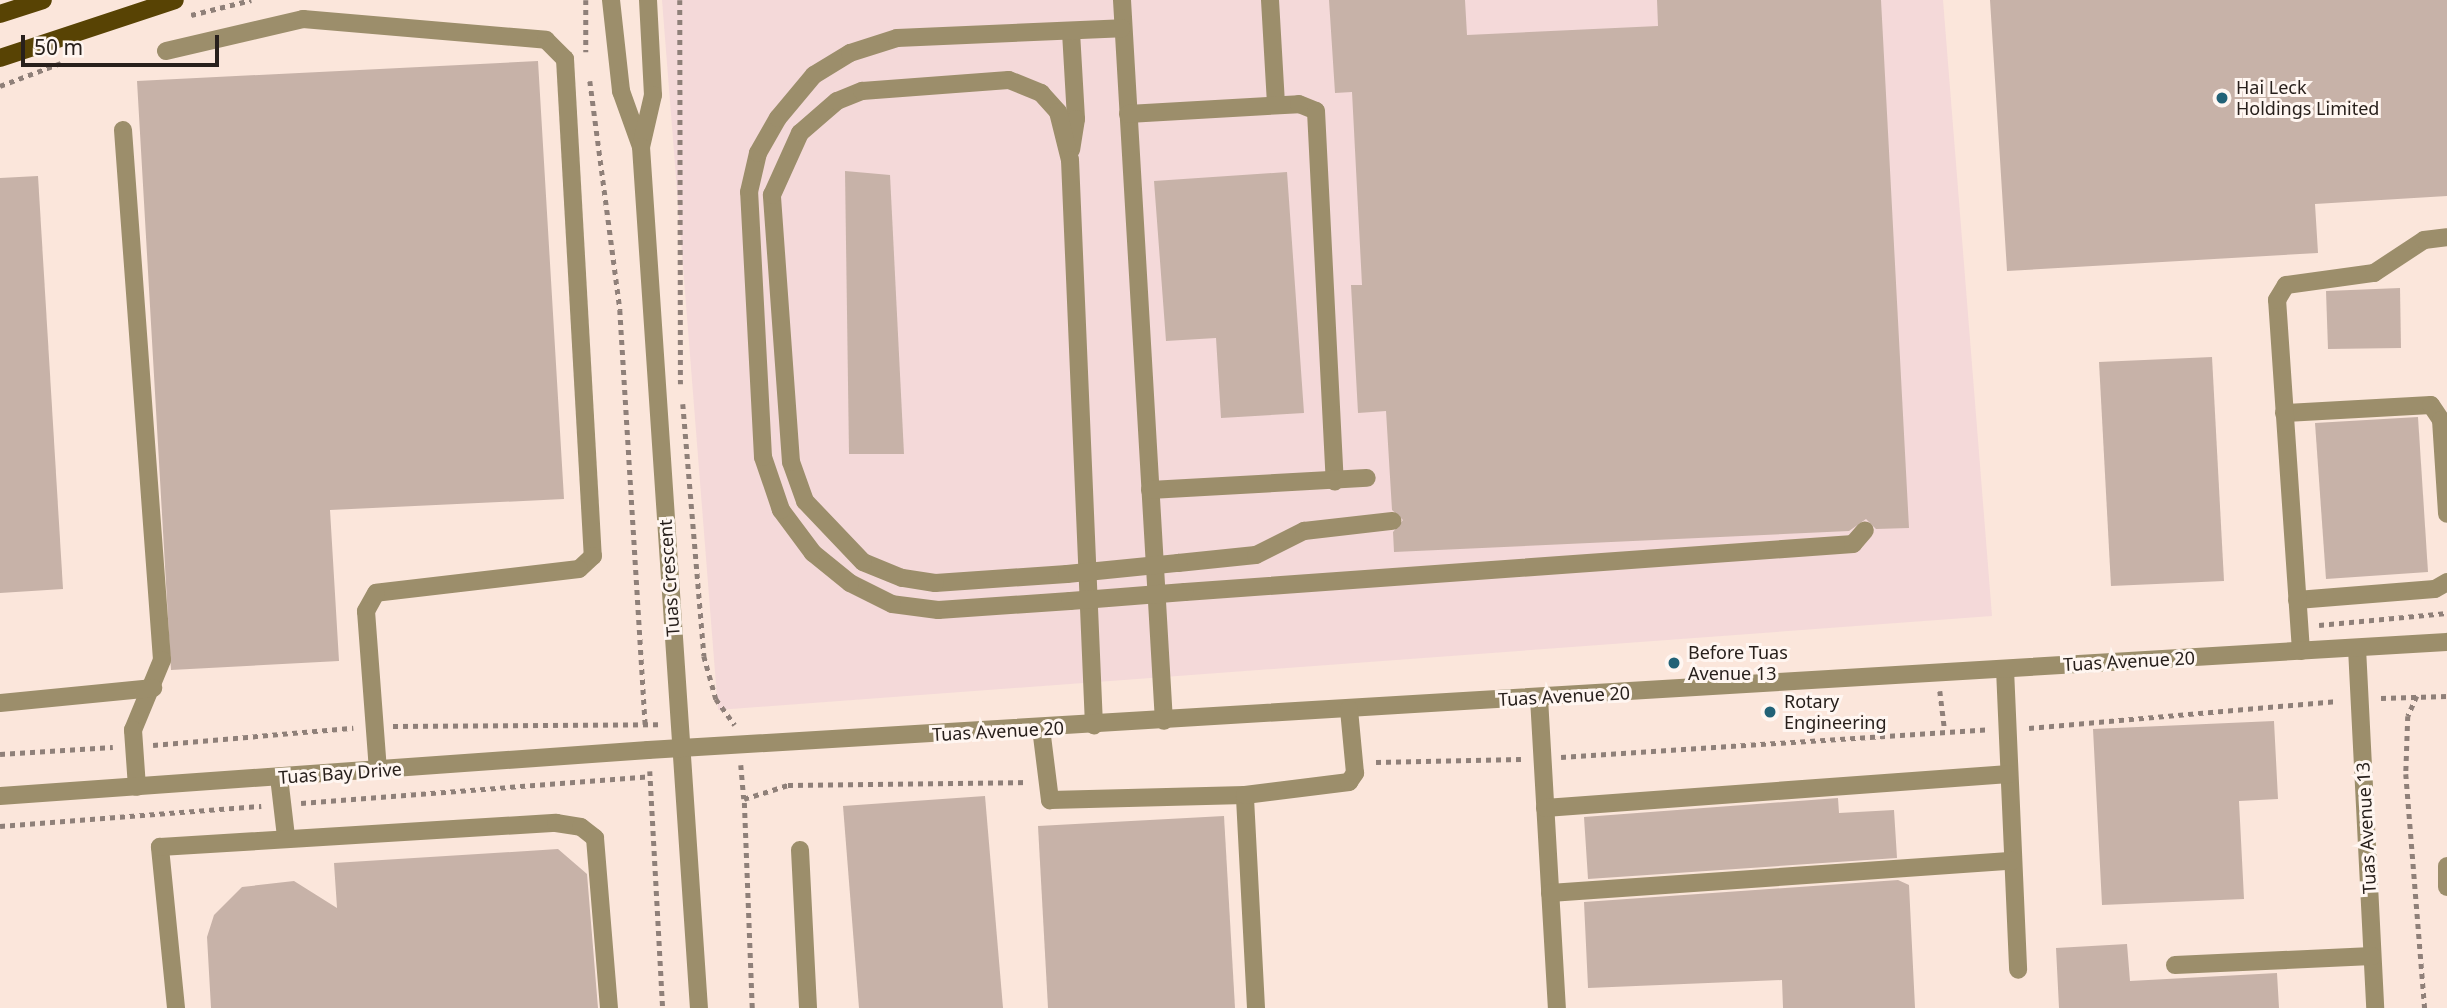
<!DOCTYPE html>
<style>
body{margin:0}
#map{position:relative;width:2447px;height:1008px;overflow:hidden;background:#fbe6db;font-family:"Noto Sans",sans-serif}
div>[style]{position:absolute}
.industrial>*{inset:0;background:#f4d9d9}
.building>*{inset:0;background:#c7b2a8}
.path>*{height:4.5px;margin-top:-2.25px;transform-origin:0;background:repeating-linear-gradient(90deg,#8f8079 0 5px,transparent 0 10px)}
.minor>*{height:18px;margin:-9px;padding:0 9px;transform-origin:9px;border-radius:9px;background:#9c8e6b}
.major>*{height:18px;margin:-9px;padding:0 9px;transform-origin:9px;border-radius:9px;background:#584304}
.minor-bridge>*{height:18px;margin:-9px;padding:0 9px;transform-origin:9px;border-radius:9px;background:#9c8e6b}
.dots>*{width:19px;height:19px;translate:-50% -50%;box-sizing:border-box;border:4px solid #fff6f1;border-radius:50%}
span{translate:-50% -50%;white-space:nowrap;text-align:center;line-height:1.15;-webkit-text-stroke:6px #fff6f1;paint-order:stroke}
.poi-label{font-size:18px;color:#28201c}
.left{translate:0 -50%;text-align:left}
.street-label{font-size:18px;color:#28201c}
.scale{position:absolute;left:21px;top:35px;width:198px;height:32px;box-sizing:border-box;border:4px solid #28201c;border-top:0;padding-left:9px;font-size:21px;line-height:24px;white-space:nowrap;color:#28201c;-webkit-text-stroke:5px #fff6f1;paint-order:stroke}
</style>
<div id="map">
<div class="industrial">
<div style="clip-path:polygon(662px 0,1943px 0,1992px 616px,718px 710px)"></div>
</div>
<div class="building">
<div style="clip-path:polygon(1329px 0,1465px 0,1467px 35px,1658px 26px,1657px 0,1881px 0,1909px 528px,1876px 529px,1866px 519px,1849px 531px,1394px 552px,1393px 532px,1403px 520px,1392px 510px,1386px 411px,1358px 413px,1351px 285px,1362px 285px,1352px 92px,1335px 93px)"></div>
<div style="clip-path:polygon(1990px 0,2447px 0,2447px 196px,2315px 204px,2318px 253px,2007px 271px)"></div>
<div style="clip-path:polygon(538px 61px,564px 499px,330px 510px,339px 661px,171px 670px,137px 81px)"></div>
<div style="clip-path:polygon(845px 171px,890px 175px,904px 454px,849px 454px)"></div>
<div style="clip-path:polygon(1287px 172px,1304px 413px,1221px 418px,1216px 338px,1166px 341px,1154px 181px)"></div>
<div style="clip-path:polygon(38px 176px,63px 589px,0 593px,0 178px)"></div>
<div style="clip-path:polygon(2400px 288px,2401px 348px,2328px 349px,2326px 291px)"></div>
<div style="clip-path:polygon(2212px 357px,2224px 581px,2111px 586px,2099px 362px)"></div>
<div style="clip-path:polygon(2418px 417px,2428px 572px,2326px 579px,2315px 423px)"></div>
<div style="clip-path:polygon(2274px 721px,2278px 799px,2239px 801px,2244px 899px,2102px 905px,2093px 729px)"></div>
<div style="clip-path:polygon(985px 796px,1003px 1008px,859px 1008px,843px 806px)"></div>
<div style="clip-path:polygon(1838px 798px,1839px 813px,1894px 810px,1897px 858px,1588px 879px,1584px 817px)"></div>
<div style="clip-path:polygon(1224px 816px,1235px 1008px,1048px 1008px,1038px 826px)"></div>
<div style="clip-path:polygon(558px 849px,587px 874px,598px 1008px,211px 1008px,207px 937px,214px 915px,242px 887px,294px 881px,337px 908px,334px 863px)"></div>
<div style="clip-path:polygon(1898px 880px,1909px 885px,1915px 1008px,1783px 1008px,1782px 980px,1588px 988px,1584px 902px)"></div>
<div style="clip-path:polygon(2127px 944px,2130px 981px,2277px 973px,2279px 1008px,2059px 1008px,2056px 948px)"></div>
</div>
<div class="path">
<div style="left:586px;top:0;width:52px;rotate:90deg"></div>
<div style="left:680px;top:0;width:384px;rotate:89.9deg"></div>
<div style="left:191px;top:15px;width:62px;rotate:-14deg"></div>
<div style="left:590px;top:81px;width:231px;rotate:82.5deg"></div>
<div style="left:620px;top:310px;width:415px;rotate:86.5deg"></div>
<div style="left:0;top:86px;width:65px;rotate:-20.7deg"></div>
<div style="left:683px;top:404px;width:253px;rotate:85.2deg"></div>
<div style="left:704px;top:656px;width:45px;rotate:74.4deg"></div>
<div style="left:716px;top:699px;width:32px;rotate:54deg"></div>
<div style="left:2319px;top:625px;width:129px;rotate:-5.4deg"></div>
<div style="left:1940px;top:691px;width:38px;rotate:83deg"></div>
<div style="left:2417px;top:696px;width:22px;rotate:114deg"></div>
<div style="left:2408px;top:716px;width:58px;rotate:92deg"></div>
<div style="left:2406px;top:774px;width:235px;rotate:85.4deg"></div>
<div style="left:2381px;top:698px;width:66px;rotate:-1.7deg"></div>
<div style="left:393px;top:726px;width:268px;rotate:-0.4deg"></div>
<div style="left:2029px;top:728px;width:310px;rotate:-5deg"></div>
<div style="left:153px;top:745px;width:201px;rotate:-4.9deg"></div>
<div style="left:0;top:754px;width:113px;rotate:-3.5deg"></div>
<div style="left:1561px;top:757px;width:429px;rotate:-3.7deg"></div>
<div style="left:1376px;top:762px;width:145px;rotate:-1.2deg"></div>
<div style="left:741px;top:765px;width:34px;rotate:85deg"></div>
<div style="left:650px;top:771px;width:237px;rotate:86.9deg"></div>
<div style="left:301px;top:803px;width:350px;rotate:-4.4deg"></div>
<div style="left:0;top:826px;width:262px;rotate:-4.4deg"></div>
<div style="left:752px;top:1008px;width:209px;rotate:-92.2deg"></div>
<div style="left:744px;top:799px;width:46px;rotate:-17.7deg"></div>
<div style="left:788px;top:785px;width:240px;rotate:-0.7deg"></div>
</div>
<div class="minor">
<div style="left:611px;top:0;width:92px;rotate:83.7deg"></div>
<div style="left:621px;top:91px;width:59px;rotate:70.3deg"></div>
<div style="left:648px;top:0;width:95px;rotate:87deg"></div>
<div style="left:653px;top:95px;width:53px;rotate:103deg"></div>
<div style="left:641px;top:147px;width:863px;rotate:86.15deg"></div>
<div style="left:1122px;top:0;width:722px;rotate:86.67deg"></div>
<div style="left:1270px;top:0;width:105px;rotate:86.7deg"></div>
<div style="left:1071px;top:32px;width:87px;rotate:86.7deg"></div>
<div style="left:1076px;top:119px;width:31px;rotate:99deg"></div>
<div style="left:166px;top:51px;width:141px;rotate:-13.1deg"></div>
<div style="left:303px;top:19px;width:244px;rotate:4.9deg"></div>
<div style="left:546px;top:40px;width:27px;rotate:45deg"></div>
<div style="left:565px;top:59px;width:498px;rotate:86.8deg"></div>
<div style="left:593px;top:556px;width:19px;rotate:137deg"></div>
<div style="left:579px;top:569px;width:204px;rotate:173.3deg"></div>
<div style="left:376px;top:593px;width:21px;rotate:119deg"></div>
<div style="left:366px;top:611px;width:159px;rotate:85.7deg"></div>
<div style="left:1128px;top:114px;width:171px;rotate:-3.3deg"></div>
<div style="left:1299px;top:104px;width:18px;rotate:22deg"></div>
<div style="left:1316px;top:111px;width:371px;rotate:87.1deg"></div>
<div style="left:123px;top:130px;width:531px;rotate:85.79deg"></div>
<div style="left:162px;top:660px;width:76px;rotate:112.5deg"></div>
<div style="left:133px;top:730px;width:57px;rotate:86deg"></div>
<div style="left:2284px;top:413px;width:147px;rotate:-3.1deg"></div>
<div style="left:2431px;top:405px;width:18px;rotate:56deg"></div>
<div style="left:2441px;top:420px;width:94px;rotate:86.3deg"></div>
<div style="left:1150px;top:490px;width:217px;rotate:-3.2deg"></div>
<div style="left:1178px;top:563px;width:78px;rotate:-5.9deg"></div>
<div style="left:1256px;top:555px;width:54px;rotate:-26.6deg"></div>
<div style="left:1304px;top:531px;width:89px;rotate:-6.5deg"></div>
<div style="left:1067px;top:574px;width:132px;rotate:176.1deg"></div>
<div style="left:935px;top:583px;width:33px;rotate:-171deg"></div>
<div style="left:902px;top:578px;width:42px;rotate:-157.7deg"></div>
<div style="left:863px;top:562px;width:84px;rotate:-133.6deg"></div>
<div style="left:805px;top:501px;width:41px;rotate:-109.7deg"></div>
<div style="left:791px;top:462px;width:268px;rotate:-94.1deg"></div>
<div style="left:772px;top:195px;width:68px;rotate:-65.7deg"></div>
<div style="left:800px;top:133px;width:49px;rotate:-40.9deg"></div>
<div style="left:837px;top:101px;width:27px;rotate:-22deg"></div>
<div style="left:862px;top:91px;width:147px;rotate:-4.3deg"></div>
<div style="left:1009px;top:80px;width:35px;rotate:22deg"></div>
<div style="left:1041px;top:93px;width:25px;rotate:48deg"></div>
<div style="left:1058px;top:112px;width:49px;rotate:76deg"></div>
<div style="left:1070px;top:160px;width:566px;rotate:87.57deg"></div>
<div style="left:1185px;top:592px;width:670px;rotate:-4.11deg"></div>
<div style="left:1853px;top:544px;width:18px;rotate:-49deg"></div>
<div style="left:2297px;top:600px;width:138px;rotate:-4.6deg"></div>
<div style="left:2435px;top:589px;width:14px;rotate:-30deg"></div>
<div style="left:1070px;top:601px;width:132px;rotate:176.1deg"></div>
<div style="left:938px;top:610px;width:46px;rotate:-172.6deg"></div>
<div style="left:892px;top:604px;width:47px;rotate:-153.4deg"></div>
<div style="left:850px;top:583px;width:48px;rotate:-141deg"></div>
<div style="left:813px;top:553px;width:54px;rotate:-126.7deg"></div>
<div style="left:781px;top:510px;width:56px;rotate:-108.8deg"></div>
<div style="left:763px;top:457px;width:265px;rotate:-93deg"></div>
<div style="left:749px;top:192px;width:40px;rotate:-77deg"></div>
<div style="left:758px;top:153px;width:40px;rotate:-60.3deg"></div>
<div style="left:778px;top:118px;width:56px;rotate:-50.1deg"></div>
<div style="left:814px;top:75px;width:42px;rotate:-31.4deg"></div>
<div style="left:850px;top:53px;width:49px;rotate:-17.7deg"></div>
<div style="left:897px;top:38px;width:225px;rotate:-2.5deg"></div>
<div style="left:2357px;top:648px;width:360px;rotate:87.1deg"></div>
<div style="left:2301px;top:651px;width:352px;rotate:-93.9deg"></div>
<div style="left:2277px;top:300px;width:17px;rotate:-59deg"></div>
<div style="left:2286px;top:285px;width:89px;rotate:-7.8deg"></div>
<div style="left:2374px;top:273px;width:60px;rotate:-33.4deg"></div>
<div style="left:2424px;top:240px;width:23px;rotate:-7deg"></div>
<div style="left:2005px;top:669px;width:301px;rotate:87.5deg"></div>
<div style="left:1539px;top:698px;width:311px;rotate:86.7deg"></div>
<div style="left:0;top:703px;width:154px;rotate:-5.6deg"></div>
<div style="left:1041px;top:728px;width:73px;rotate:82.9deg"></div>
<div style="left:1050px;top:800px;width:195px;rotate:-1.5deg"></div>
<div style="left:279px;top:777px;width:60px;rotate:83.3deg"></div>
<div style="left:0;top:796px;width:650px;rotate:-4.06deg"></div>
<div style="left:648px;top:750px;width:1802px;rotate:-3.44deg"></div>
<div style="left:1545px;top:808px;width:465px;rotate:-4.2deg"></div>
<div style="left:800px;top:850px;width:158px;rotate:87.1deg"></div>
<div style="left:2447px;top:866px;width:21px;rotate:90deg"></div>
<div style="left:1550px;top:893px;width:464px;rotate:-4deg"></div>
<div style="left:2175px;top:965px;width:197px;rotate:-2.6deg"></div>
<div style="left:176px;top:1008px;width:162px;rotate:-95.7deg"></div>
<div style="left:160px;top:847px;width:397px;rotate:-3.5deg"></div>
<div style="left:556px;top:823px;width:25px;rotate:9deg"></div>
<div style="left:581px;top:827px;width:18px;rotate:38deg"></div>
<div style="left:595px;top:838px;width:171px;rotate:85.3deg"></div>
<div style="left:1256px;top:1008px;width:213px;rotate:-93deg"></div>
<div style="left:1245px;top:795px;width:105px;rotate:-7.1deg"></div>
<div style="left:1349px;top:782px;width:11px;rotate:-56deg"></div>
<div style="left:1355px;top:773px;width:64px;rotate:-95.4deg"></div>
</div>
<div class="major">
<div style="left:0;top:14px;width:45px;rotate:-18deg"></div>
<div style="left:0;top:58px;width:184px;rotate:-18.3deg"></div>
</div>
<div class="minor-bridge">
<div style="left:1067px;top:574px;width:112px;rotate:-5.7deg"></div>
<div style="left:1070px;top:601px;width:115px;rotate:-4.5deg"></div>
</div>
<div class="dots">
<div style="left:2222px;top:98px;background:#226277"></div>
<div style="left:1674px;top:663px;background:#226277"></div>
<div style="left:1770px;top:712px;background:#226277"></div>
</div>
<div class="poi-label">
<span class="left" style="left:2236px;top:98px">Hai Leck<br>Holdings Limited</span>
<span class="left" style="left:1688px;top:663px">Before Tuas<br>Avenue 13</span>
<span class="left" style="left:1784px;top:712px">Rotary<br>Engineering</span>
</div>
<div class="street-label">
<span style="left:669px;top:578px;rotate:-94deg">Tuas Crescent</span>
<span style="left:2129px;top:661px;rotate:-3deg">Tuas Avenue 20</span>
<span style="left:1564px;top:696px;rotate:-3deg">Tuas Avenue 20</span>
<span style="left:998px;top:731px;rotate:-3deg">Tuas Avenue 20</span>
<span style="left:340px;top:773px;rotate:-4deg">Tuas Bay Drive</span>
<span style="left:2366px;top:828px;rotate:-93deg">Tuas Avenue 13</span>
</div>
<div class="scale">50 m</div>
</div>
